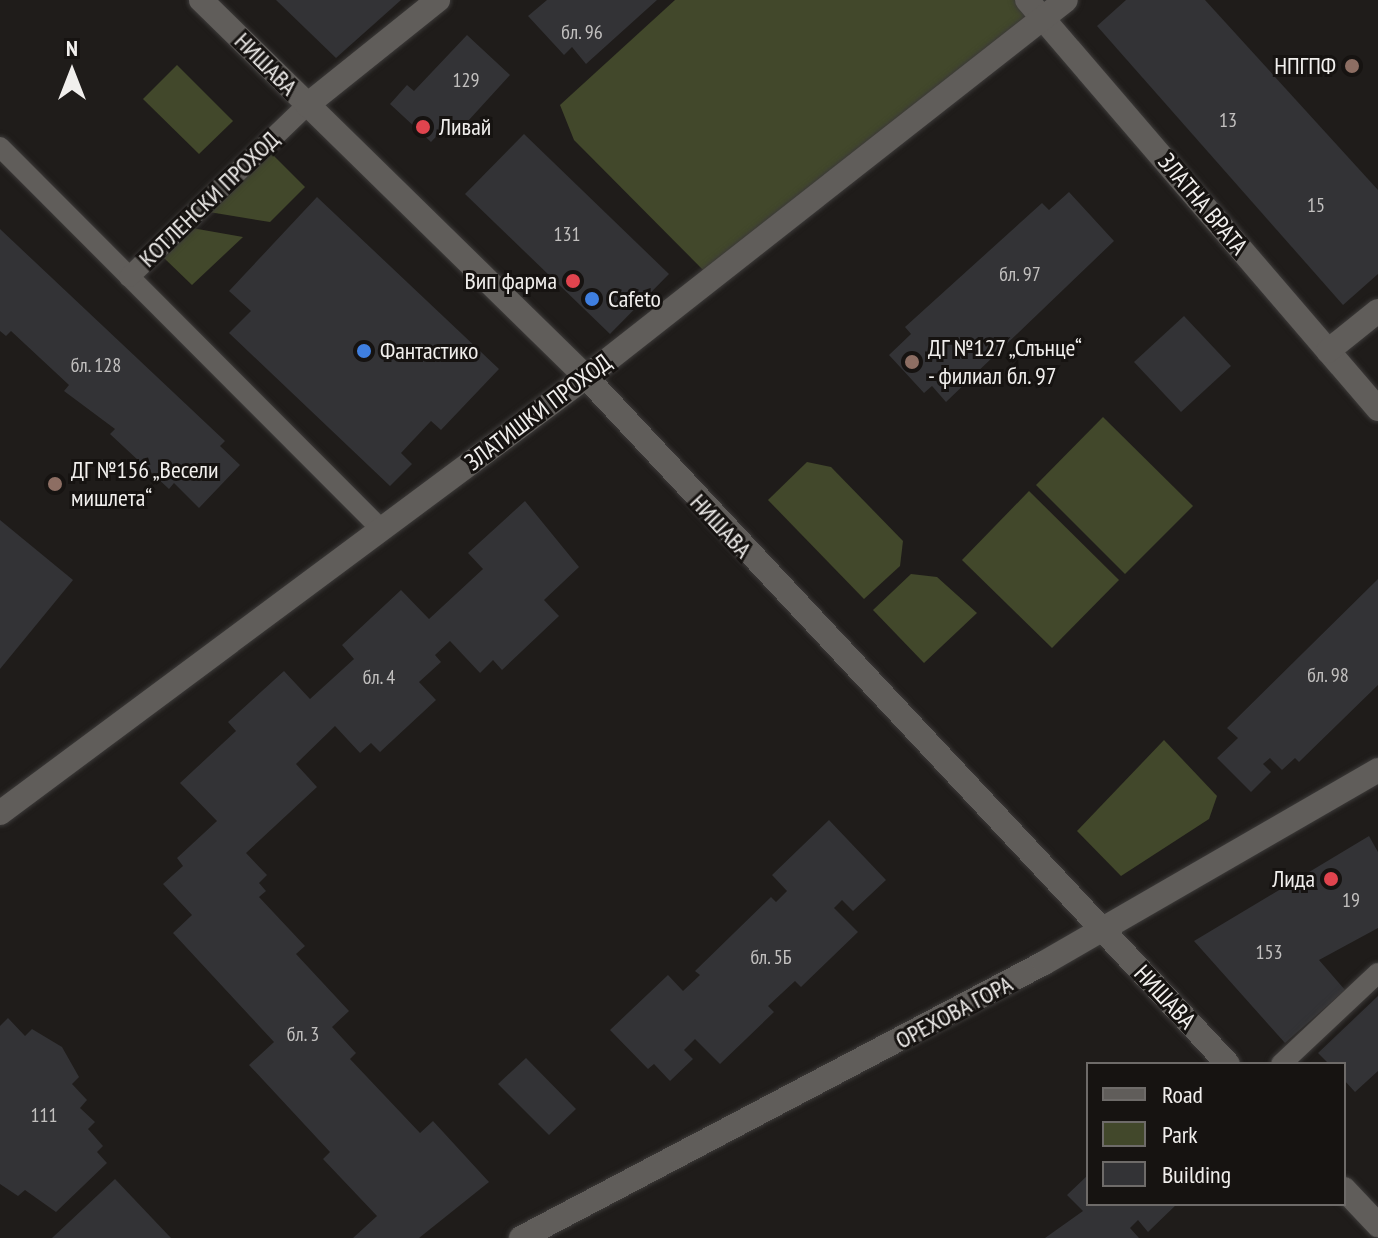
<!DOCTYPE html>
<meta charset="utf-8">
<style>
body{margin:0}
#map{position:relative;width:1378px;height:1238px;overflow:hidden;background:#1f1c1a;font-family:"PT Sans Narrow",sans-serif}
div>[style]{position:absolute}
.green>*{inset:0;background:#42482b}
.building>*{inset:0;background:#333336}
.roads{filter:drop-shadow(0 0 2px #3c3a39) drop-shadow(0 0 2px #3c3a39)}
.service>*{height:20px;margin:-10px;padding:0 10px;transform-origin:10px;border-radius:10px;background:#605d5a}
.minor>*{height:24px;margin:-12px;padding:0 12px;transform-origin:12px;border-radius:12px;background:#605d5a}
.tertiary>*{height:24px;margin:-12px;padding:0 12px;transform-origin:12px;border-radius:12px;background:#605d5a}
.dots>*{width:22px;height:22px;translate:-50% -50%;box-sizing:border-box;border:4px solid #161311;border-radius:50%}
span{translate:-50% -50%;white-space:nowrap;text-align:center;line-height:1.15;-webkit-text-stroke:6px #161311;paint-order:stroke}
.number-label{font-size:20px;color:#c2c0bf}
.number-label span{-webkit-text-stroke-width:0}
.street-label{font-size:24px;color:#f1efed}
.poi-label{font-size:24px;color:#f1efed}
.right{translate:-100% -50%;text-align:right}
.left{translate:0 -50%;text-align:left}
.legend{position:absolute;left:1086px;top:1062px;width:260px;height:144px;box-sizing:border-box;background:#161311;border:2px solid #6e6b69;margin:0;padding:10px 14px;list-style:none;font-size:24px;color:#f1efed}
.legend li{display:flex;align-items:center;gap:16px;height:40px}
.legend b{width:40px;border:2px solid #6e6b69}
.north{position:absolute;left:32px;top:32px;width:80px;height:80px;-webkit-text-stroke:6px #161311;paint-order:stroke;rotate:0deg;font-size:22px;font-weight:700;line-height:32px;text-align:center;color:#f1efed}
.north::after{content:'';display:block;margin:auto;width:28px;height:36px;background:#f1efed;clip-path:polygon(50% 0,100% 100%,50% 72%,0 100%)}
</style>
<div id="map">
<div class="green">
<div style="clip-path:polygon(675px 0,1027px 0,1043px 17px,712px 279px,574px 140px,560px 105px)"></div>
<div style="clip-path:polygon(177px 65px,233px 121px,199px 154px,143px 99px)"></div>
<div style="clip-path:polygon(269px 151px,305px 187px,270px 222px,209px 212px)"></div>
<div style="clip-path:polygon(192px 228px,243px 237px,192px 285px,164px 258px)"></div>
<div style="clip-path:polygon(1103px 417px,1193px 506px,1125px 574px,1036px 485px)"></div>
<div style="clip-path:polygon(807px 462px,831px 467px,903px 541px,900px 566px,864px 599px,768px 500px)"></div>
<div style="clip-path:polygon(1029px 491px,1119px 580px,1052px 648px,962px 560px)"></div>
<div style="clip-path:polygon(911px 574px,937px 577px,977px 613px,924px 663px,873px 610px)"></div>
<div style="clip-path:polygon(1164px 740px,1217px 796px,1209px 819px,1121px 876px,1077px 831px)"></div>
</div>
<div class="building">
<div style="clip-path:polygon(276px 0,401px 0,336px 58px)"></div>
<div style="clip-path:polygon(547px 0,657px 0,586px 64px,572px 47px,564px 55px,528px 16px)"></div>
<div style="clip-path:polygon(1126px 0,1205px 0,1378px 190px,1378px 274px,1343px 305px,1097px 26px)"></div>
<div style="clip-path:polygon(467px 35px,510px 75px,458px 132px,449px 123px,431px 142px,390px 104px,407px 85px,414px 91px)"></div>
<div style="clip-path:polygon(524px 134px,669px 274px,610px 334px,465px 194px)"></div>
<div style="clip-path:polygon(1069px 192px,1114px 241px,946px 402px,932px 386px,924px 393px,889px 355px,911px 334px,905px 327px,1042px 203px,1049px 210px)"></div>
<div style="clip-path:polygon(317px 197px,499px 369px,441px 430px,431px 421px,401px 453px,412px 464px,390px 486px,229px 333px,251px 311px,229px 291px)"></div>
<div style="clip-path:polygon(0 229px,225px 441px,220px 446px,240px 465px,199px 508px,174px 483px,169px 489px,110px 434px,115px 429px,64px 391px,69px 385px,11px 331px,6px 336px,0 331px)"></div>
<div style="clip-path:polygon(1184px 316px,1231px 366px,1181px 412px,1134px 362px)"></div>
<div style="clip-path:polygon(525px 501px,579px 567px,544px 600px,559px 616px,502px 670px,493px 660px,480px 673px,450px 641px,435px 655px,441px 662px,419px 682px,436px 700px,380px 752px,371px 743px,360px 753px,335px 726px,296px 764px,317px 787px,246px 853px,267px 875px,259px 883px,266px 891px,259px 897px,305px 946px,296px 954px,349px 1011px,332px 1027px,356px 1053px,350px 1059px,420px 1133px,433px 1121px,489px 1182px,419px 1238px,353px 1238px,377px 1216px,323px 1159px,330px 1152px,249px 1065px,274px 1042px,173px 933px,192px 915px,163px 884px,183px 866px,177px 858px,217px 821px,180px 783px,236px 731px,228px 722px,284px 671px,310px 699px,354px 659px,342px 645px,401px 590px,429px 619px,483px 569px,468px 553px)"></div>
<div style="clip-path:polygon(0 520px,73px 580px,0 669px)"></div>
<div style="clip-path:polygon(1378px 579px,1378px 685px,1299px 762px,1295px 758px,1282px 770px,1270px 758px,1263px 764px,1271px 772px,1251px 792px,1217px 758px,1238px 738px,1227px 728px)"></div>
<div style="clip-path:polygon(829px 820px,886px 880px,853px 911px,842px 900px,834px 908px,858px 932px,801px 987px,795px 981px,768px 1006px,774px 1012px,720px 1064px,695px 1039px,684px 1050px,693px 1059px,670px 1081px,654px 1064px,648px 1069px,610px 1030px,668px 975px,683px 991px,700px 975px,695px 971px,771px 897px,776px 902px,787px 891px,772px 875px)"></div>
<div style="clip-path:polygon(1369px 836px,1378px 852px,1378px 928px,1319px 960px,1345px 990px,1285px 1043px,1194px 941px)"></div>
<div style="clip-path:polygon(1378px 996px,1378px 1071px,1355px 1092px,1344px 1080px,1344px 1064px,1329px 1064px,1318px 1053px)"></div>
<div style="clip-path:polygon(8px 1018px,25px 1036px,32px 1029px,62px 1047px,79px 1077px,72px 1084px,87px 1100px,80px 1108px,95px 1122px,88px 1129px,103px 1146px,97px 1152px,107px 1163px,56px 1212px,25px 1190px,18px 1196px,0 1184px,0 1026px)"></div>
<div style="clip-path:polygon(526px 1058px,576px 1109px,549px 1135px,498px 1084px)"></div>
<div style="clip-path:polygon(1088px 1175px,1088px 1204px,1177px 1204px,1148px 1232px,1138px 1220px,1130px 1228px,1139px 1238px,1045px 1238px,1083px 1211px,1067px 1195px)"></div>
<div style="clip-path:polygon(115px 1179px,171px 1238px,52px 1238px)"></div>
</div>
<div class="roads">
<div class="service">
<div style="left:0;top:147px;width:541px;rotate:45.07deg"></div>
<div style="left:129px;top:277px;width:248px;rotate:-44deg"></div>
<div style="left:1281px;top:1064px;width:133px;rotate:-43.2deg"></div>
</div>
<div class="minor">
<div style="left:1027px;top:0;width:539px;rotate:49.36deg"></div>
<div style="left:307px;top:105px;width:168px;rotate:-38.7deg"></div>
<div style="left:1328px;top:351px;width:64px;rotate:-38.7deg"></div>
<div style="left:0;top:813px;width:730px;rotate:-36.65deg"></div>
<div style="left:586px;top:377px;width:610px;rotate:-38.15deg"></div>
<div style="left:521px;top:1238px;width:591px;rotate:-27.74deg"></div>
<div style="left:1044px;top:963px;width:386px;rotate:-30deg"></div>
</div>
<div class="tertiary">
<div style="left:201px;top:0;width:539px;rotate:44.4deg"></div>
<div style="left:586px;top:377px;width:940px;rotate:46.94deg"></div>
<div style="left:1344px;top:1189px;width:50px;rotate:46.6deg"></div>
</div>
</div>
<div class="dots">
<div style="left:1352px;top:66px;background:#8d6e63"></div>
<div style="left:423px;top:127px;background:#e0444e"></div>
<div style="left:573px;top:281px;background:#e0444e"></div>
<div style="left:592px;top:299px;background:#3f7fe0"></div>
<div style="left:364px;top:351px;background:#3f7fe0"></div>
<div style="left:912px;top:362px;background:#8d6e63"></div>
<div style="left:55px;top:484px;background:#8d6e63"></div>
<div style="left:1331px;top:879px;background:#e0444e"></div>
</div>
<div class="number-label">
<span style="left:582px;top:32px">бл. 96</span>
<span style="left:466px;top:80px">129</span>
<span style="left:1228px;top:120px">13</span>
<span style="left:1316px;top:205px">15</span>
<span style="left:567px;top:234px">131</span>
<span style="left:1020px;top:274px">бл. 97</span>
<span style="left:96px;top:365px">бл. 128</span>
<span style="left:1328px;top:675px">бл. 98</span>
<span style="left:379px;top:677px">бл. 4</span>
<span style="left:1351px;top:900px">19</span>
<span style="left:1269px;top:952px">153</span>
<span style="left:771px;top:957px">бл. 5Б</span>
<span style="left:303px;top:1034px">бл. 3</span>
<span style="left:44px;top:1115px">111</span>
</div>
<div class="street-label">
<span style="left:266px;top:64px;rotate:45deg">НИШАВА</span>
<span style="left:209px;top:199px;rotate:-44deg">КОТЛЕНСКИ ПРОХОД</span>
<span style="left:1203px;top:204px;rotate:50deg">ЗЛАТНА ВРАТА</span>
<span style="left:538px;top:412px;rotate:-37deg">ЗЛАТИШКИ ПРОХОД</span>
<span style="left:721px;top:526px;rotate:47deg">НИШАВА</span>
<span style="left:1165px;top:997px;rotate:47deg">НИШАВА</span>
<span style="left:954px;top:1012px;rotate:-28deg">ОРЕХОВА ГОРА</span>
</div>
<div class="poi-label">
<span class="right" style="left:1336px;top:66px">НПГПФ</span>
<span class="left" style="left:439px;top:127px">Ливай</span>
<span class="right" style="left:557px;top:281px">Вип фарма</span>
<span class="left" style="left:608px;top:299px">Cafeto</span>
<span class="left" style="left:928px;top:362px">ДГ №127 „Слънце“<br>- филиал бл. 97</span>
<span class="left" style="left:380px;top:351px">Фантастико</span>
<span class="left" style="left:71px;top:484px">ДГ №156 „Весели<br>мишлета“</span>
<span class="right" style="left:1315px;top:879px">Лида</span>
</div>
<ul class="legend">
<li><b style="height:10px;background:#605d5a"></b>Road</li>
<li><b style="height:22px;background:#42482b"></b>Park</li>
<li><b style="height:22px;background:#333336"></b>Building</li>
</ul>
<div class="north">N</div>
</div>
